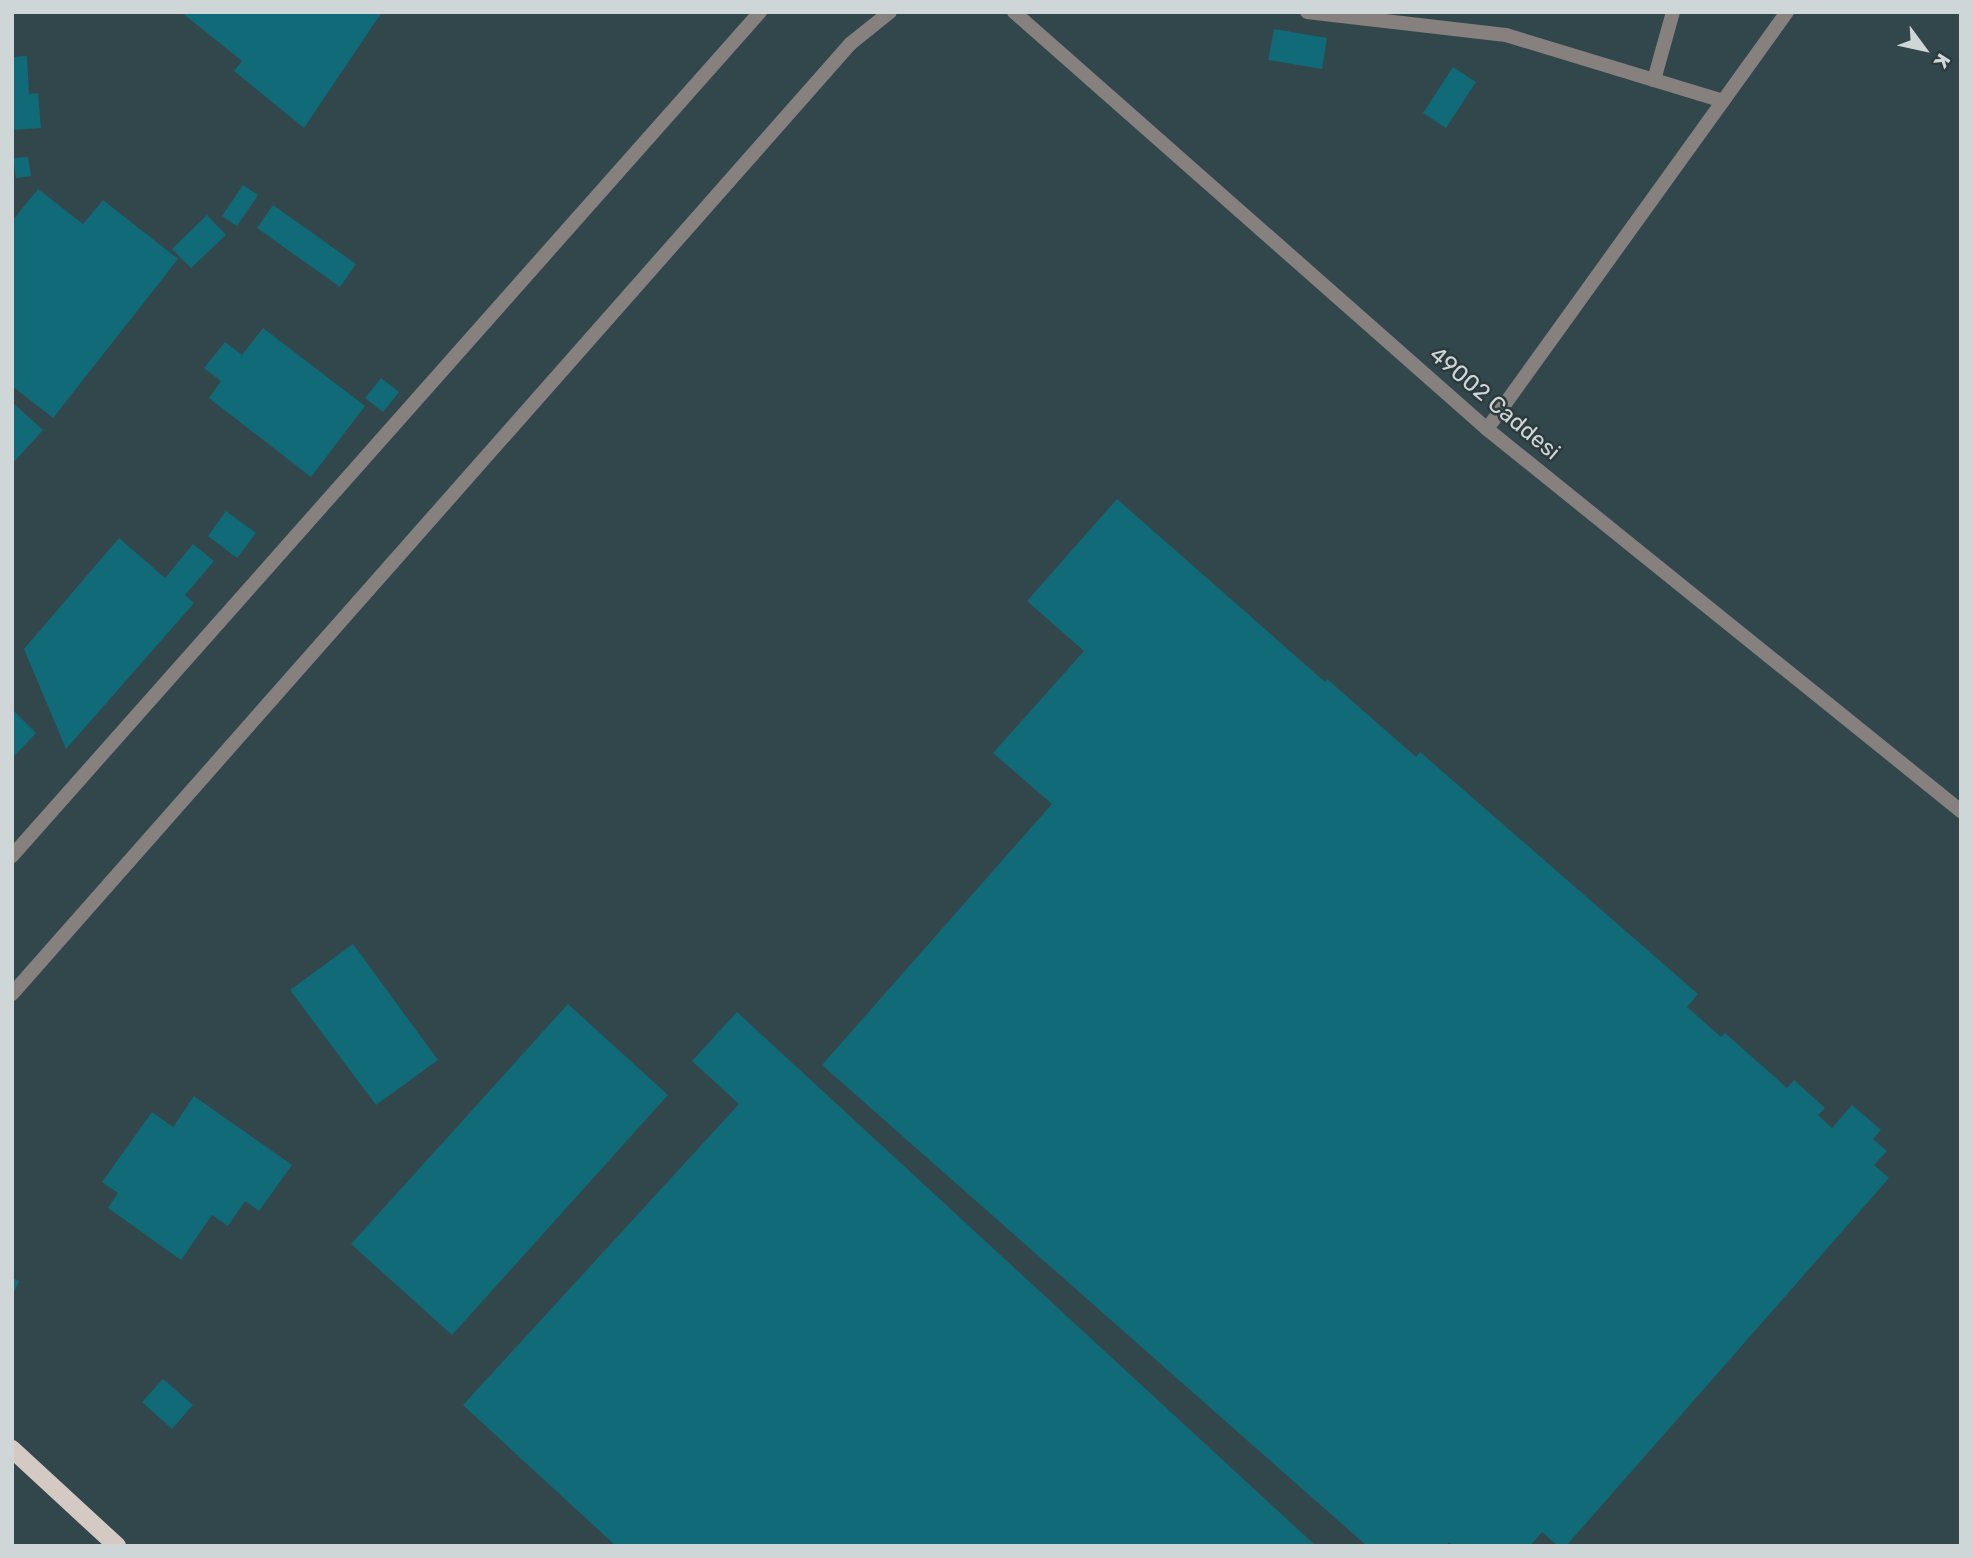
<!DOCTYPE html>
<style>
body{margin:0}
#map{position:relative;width:1973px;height:1558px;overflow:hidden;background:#2d3a3d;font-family:Rubik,sans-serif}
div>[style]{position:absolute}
.built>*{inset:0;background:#32474b}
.building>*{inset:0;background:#106a77}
.service>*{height:14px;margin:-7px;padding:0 7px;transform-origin:7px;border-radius:7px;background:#86817e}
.minor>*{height:14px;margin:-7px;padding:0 7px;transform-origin:7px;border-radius:7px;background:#86817e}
.tertiary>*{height:14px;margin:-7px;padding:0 7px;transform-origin:7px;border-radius:7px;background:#86817e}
.primary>*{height:18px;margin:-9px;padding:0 9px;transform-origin:9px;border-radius:9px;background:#d4cac3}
span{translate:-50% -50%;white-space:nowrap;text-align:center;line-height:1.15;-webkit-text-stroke:5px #2d3a3d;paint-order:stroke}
.street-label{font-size:23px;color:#ced6d8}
.frame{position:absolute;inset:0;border:14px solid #ced6d8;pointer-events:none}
.north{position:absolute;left:1889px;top:14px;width:70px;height:70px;-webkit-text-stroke:5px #2d3a3d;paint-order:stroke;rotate:123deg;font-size:19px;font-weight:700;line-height:28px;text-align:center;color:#ced6d8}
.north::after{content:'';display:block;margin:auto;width:24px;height:32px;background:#ced6d8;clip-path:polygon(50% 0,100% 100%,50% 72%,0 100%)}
</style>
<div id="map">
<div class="built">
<div style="clip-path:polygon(12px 12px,1961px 12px,1961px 1546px,12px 1546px)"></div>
</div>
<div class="building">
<div style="clip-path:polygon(181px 12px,382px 12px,304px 128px,234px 71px,242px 61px)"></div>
<div style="clip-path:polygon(1274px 29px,1327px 38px,1322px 69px,1268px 60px)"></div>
<div style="clip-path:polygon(27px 56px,29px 94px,38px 93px,41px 128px,12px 130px,12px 57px)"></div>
<div style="clip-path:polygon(1453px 67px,1476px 82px,1446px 128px,1423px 113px)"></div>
<div style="clip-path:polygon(28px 157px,31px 176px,16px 178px,13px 158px)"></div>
<div style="clip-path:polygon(243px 185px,258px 195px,237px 226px,222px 216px)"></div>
<div style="clip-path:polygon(38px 189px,83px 224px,103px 200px,178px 259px,53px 418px,12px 386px,12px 221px)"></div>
<div style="clip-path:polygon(273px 205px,356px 264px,340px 287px,257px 228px)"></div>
<div style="clip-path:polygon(207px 215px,226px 235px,191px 268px,172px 249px)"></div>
<div style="clip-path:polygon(263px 328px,365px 406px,311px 477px,209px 398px,221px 381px,204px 368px,225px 342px,242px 355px)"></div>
<div style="clip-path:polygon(381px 378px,399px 392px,383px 412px,365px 398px)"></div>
<div style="clip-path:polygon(12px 402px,43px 430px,12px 464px)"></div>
<div style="clip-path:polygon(1117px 499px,1325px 682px,1327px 679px,1416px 757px,1420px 752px,1698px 994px,1687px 1007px,1721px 1037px,1725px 1033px,1787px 1088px,1794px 1080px,1825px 1108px,1818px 1115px,1832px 1128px,1852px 1105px,1881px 1130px,1873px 1139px,1887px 1151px,1874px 1165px,1889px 1178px,1566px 1546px,1558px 1546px,1542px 1532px,1530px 1546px,1454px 1546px,1449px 1542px,1446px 1546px,1367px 1546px,822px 1065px,1052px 804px,993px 753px,1084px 651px,1027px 601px)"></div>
<div style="clip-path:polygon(226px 511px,256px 533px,237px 558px,208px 536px)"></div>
<div style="clip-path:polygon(119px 538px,165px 578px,193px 544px,214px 561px,185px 595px,194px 603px,66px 749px,24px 649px)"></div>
<div style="clip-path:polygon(12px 709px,36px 733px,12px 758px)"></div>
<div style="clip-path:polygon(353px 944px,438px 1060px,376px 1105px,290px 990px)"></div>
<div style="clip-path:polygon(568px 1004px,668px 1095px,452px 1335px,351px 1244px)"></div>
<div style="clip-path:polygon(737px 1012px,1316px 1546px,616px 1546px,463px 1405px,739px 1104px,692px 1061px)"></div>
<div style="clip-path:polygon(194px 1096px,292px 1165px,259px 1211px,245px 1201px,228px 1226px,212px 1215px,181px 1260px,108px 1208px,118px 1193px,102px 1182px,152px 1112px,173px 1127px)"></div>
<div style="clip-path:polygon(12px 1278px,19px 1281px,12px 1297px)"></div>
<div style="clip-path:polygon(163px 1379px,193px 1405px,172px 1429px,142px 1402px)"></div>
</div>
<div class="service">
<div style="left:1654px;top:80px;width:71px;rotate:-74.4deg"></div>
<div style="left:12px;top:856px;width:1128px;rotate:-48.45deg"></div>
<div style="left:12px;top:994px;width:1267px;rotate:-48.58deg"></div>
<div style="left:850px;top:44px;width:51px;rotate:-38.7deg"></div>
</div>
<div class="minor">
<div style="left:1307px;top:12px;width:200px;rotate:6.6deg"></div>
<div style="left:1506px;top:35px;width:227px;rotate:16.9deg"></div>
<div style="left:1487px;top:429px;width:514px;rotate:-54.27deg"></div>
</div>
<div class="tertiary">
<div style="left:1014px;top:12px;width:631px;rotate:41.4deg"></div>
<div style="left:1487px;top:429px;width:609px;rotate:38.87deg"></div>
</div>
<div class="primary">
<div style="left:12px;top:1449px;width:143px;rotate:42.7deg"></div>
</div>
<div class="street-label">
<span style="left:1495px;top:403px;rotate:40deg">49002 Caddesi</span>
</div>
<div class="frame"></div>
<div class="north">K</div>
</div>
